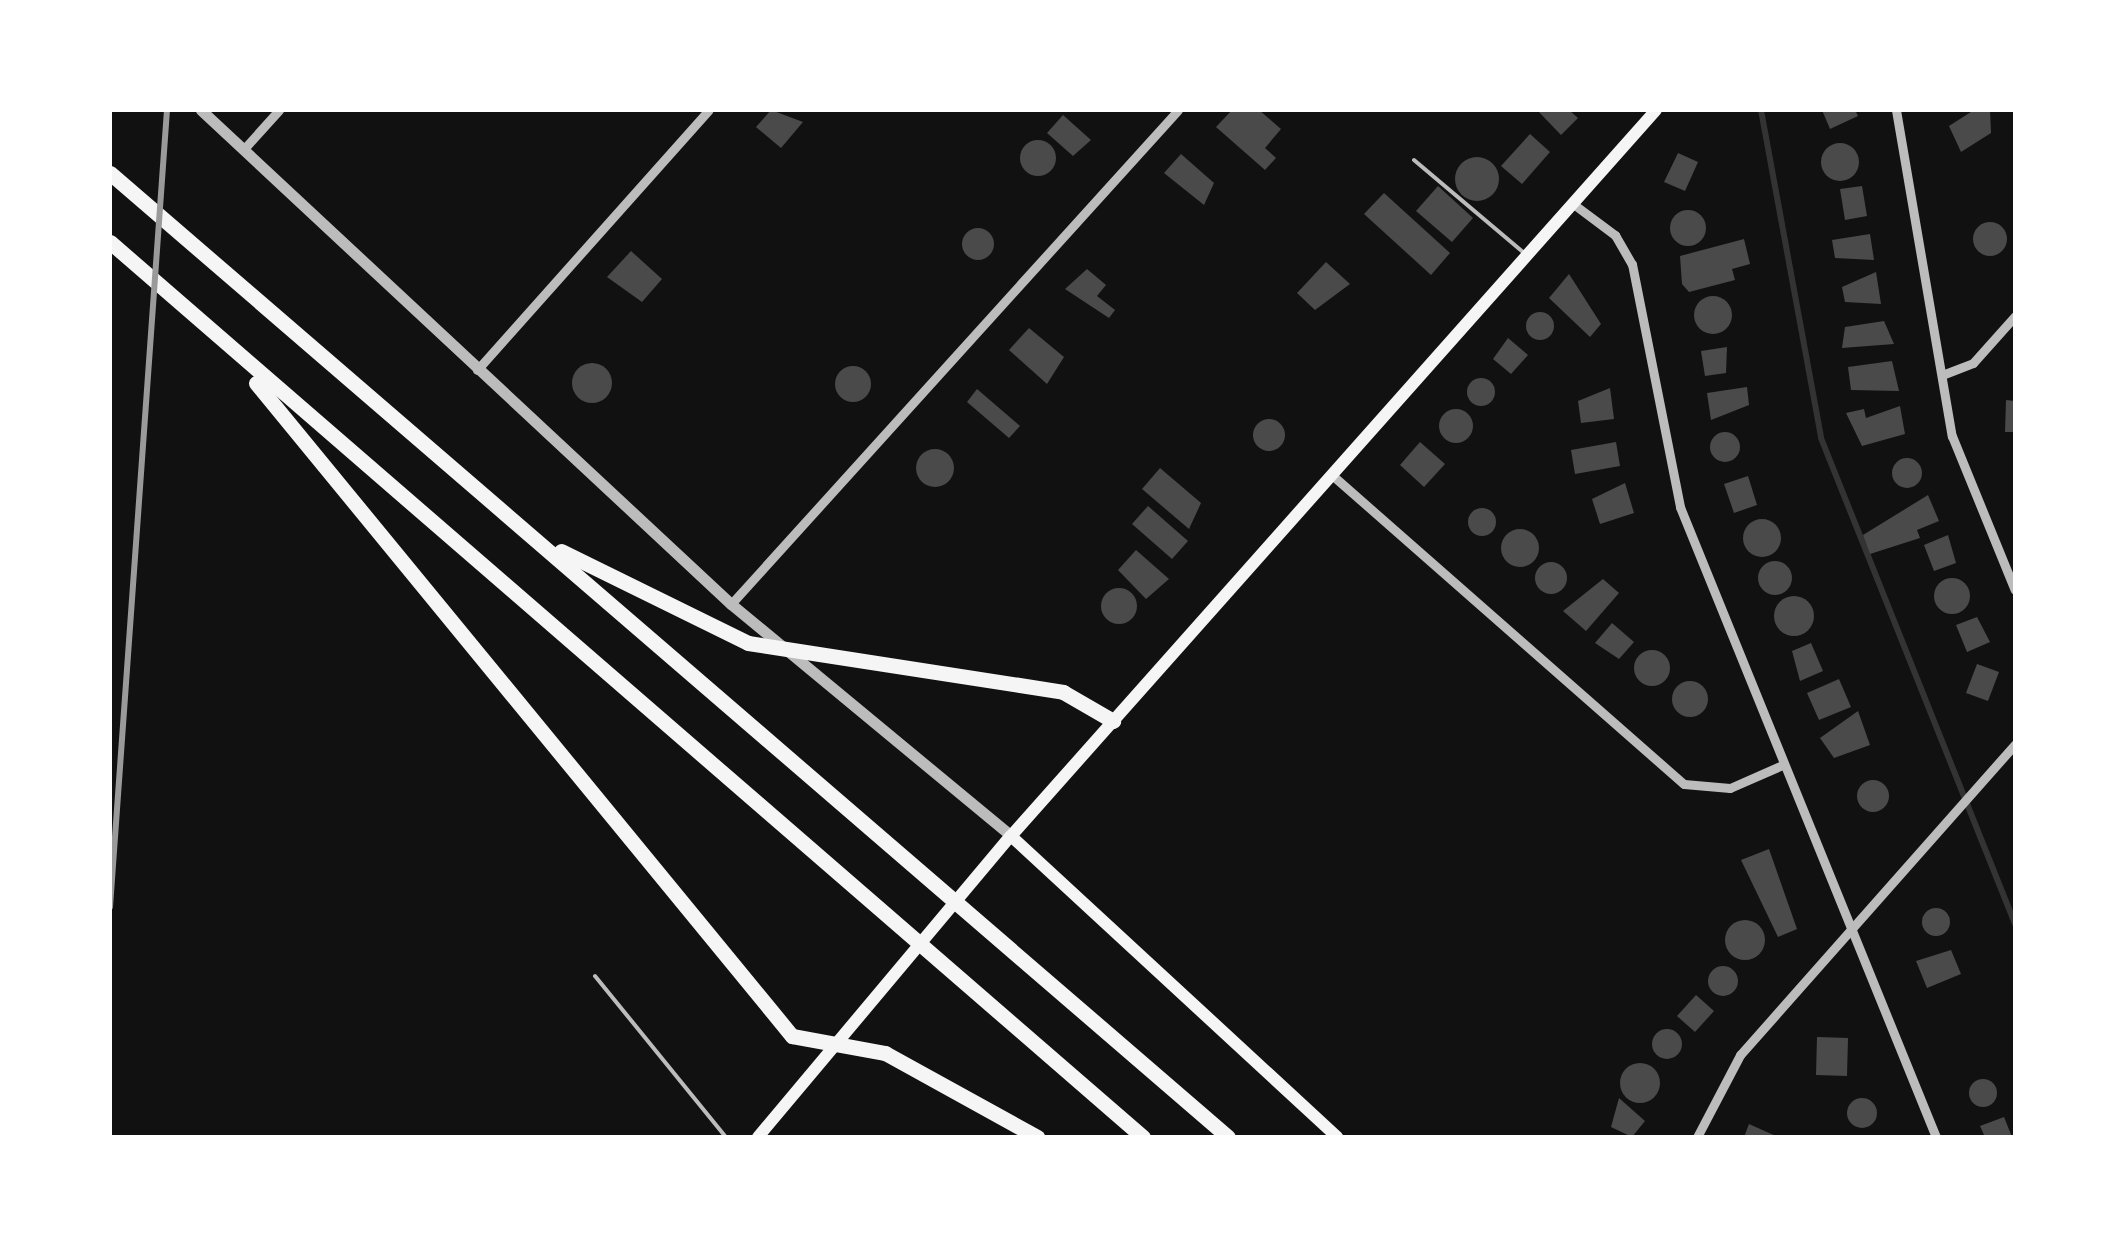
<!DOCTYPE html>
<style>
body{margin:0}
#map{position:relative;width:2125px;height:1247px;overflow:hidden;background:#111;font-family:Roboto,sans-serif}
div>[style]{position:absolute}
.stream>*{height:6px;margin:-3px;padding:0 3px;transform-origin:3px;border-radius:3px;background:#333}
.building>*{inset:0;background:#4a4a4a}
.round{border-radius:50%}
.service>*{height:4px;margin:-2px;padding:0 2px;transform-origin:2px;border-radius:2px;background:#bcbcbc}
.minor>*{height:9px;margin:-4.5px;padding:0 4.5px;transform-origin:4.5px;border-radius:4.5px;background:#bcbcbc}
.tertiary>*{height:11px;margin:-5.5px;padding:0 5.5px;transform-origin:5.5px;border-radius:5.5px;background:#bcbcbc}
.secondary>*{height:12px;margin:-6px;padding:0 6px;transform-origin:6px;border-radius:6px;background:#f5f5f5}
.motorway>*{height:15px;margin:-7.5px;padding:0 7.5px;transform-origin:7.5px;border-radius:7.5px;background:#f5f5f5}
.rail>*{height:6px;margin:-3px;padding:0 3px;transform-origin:3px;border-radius:3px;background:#9a9a9a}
span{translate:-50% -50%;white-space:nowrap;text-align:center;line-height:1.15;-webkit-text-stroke:9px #fff;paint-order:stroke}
.frame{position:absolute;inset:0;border:112px solid #fff;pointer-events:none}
</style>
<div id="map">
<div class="stream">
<div style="left:1761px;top:110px;width:333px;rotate:79.6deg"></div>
<div style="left:1821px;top:438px;width:523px;rotate:68.24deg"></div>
</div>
<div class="building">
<div style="clip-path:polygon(771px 110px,803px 122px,781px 148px,756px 127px)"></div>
<div style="clip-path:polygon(1259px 110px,1281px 129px,1265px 148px,1276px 158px,1265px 170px,1216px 127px,1232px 110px)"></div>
<div style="clip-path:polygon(1537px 110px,1569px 110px,1578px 118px,1561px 135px)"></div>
<div style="clip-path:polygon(1822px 110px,1855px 110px,1858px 116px,1830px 129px)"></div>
<div style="clip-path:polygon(1974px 110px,1990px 110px,1991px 133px,1961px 152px,1949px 126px)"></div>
<div style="clip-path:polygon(1063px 115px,1091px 140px,1073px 156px,1047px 133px)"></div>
<div style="clip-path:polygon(1530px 134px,1550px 152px,1522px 184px,1501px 166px)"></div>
<div class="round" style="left:1020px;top:140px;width:36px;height:36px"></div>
<div class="round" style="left:1821px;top:143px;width:38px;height:38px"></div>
<div style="clip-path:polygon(1678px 153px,1698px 162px,1685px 191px,1664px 182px)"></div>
<div style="clip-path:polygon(1181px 154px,1214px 183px,1204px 205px,1164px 173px)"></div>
<div class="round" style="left:1455px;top:157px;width:44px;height:44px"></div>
<div style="clip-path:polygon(1438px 186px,1473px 218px,1452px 242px,1416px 211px)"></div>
<div style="clip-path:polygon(1862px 186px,1867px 216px,1845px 220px,1840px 189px)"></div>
<div style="clip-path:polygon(1384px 193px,1450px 253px,1431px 275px,1364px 214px)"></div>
<div class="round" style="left:1670px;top:210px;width:36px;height:36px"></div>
<div class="round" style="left:1973px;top:222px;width:34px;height:34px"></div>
<div class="round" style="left:962px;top:228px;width:32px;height:32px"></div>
<div style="clip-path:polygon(1870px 234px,1874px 260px,1835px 258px,1832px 240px)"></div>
<div style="clip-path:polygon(1744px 239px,1750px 264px,1732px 269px,1735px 280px,1689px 292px,1682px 284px,1680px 256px)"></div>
<div style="clip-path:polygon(631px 251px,662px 279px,642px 302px,607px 277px)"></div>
<div style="clip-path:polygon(1326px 262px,1350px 284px,1315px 310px,1297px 293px)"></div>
<div style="clip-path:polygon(1087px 269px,1106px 285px,1097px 296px,1115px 310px,1109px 318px,1065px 289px)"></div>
<div style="clip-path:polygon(1876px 272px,1881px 304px,1845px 302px,1842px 287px)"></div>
<div style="clip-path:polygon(1569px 274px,1601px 324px,1590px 337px,1549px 298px)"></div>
<div class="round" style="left:1694px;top:296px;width:38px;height:38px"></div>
<div class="round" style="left:1526px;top:312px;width:28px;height:28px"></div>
<div style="clip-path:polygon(1884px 321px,1894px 344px,1842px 348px,1845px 327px)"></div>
<div style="clip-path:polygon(1029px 328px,1064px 357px,1047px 384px,1009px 350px)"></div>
<div style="clip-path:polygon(1508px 338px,1528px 355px,1511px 374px,1493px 359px)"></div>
<div style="clip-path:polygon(1727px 347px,1726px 373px,1705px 376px,1701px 351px)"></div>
<div style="clip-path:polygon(1892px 361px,1899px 391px,1851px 390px,1848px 367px)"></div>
<div class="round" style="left:572px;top:363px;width:40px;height:40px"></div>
<div class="round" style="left:835px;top:366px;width:36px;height:36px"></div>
<div class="round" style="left:1467px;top:378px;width:28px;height:28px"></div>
<div style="clip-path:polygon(1747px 387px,1749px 405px,1711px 420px,1707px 393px)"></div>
<div style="clip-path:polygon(1610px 388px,1614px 419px,1581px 423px,1578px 401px)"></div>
<div style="clip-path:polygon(977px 389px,1020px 426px,1009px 438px,967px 402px)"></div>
<div style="clip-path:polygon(2006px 400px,2015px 401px,2015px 432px,2005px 432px)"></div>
<div style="clip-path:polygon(1900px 406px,1905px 434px,1862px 446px,1846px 413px,1864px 409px,1866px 418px)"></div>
<div class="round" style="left:1439px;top:409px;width:34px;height:34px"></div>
<div class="round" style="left:1253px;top:419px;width:32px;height:32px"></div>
<div class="round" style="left:1710px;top:432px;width:30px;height:30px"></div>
<div style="clip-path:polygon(1420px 442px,1445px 464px,1424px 487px,1400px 465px)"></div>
<div style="clip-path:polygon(1616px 442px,1620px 466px,1575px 474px,1571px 450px)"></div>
<div class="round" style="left:916px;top:449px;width:38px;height:38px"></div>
<div class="round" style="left:1892px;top:458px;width:30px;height:30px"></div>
<div style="clip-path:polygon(1160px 468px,1201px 503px,1189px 529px,1142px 489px)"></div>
<div style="clip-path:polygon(1748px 476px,1757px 505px,1734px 513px,1724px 484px)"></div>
<div style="clip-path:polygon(1625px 483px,1634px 513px,1600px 524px,1592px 499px)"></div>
<div style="clip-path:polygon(1928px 495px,1939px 521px,1917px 530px,1920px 538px,1870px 554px,1863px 535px)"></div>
<div style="clip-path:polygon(1148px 506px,1188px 541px,1172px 559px,1132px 524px)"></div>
<div class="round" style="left:1468px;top:508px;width:28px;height:28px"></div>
<div class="round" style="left:1743px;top:519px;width:38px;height:38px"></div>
<div class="round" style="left:1501px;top:529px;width:38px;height:38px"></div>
<div style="clip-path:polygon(1948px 535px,1956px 563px,1934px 571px,1924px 545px)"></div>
<div style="clip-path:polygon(1136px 550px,1169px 579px,1146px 599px,1118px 570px)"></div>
<div class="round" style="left:1758px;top:561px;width:34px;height:34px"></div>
<div class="round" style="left:1535px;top:562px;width:32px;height:32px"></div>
<div class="round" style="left:1934px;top:578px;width:36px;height:36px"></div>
<div style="clip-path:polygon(1603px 579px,1619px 593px,1586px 631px,1563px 611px)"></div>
<div class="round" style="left:1101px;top:588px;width:36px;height:36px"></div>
<div class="round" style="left:1774px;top:596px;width:40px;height:40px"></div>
<div style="clip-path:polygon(1977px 617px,1990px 642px,1967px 652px,1956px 625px)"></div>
<div style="clip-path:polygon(1612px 623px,1634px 642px,1619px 659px,1595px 643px)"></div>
<div style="clip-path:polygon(1811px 643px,1823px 671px,1800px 681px,1792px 651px)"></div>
<div class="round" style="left:1634px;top:650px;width:36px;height:36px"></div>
<div style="clip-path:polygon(1977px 664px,1999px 672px,1988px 701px,1966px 693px)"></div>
<div style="clip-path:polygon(1839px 679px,1851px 707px,1819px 720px,1807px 693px)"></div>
<div class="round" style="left:1672px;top:681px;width:36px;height:36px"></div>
<div style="clip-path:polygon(1858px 711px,1870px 745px,1834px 758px,1820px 738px)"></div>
<div class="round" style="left:1857px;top:780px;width:32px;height:32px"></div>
<div style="clip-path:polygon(1769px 849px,1797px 929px,1778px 937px,1741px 860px)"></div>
<div class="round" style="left:1922px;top:908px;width:28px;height:28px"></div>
<div class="round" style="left:1725px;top:920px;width:40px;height:40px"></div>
<div style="clip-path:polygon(1951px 950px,1961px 974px,1927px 988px,1916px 961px)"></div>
<div class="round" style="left:1708px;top:966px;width:30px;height:30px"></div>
<div style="clip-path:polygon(1696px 995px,1714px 1011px,1695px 1032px,1677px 1016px)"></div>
<div class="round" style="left:1652px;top:1029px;width:30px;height:30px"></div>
<div style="clip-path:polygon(1817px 1037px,1848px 1038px,1847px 1076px,1816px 1075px)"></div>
<div class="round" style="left:1620px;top:1063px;width:40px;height:40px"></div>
<div class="round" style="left:1969px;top:1079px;width:28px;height:28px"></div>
<div style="clip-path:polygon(1619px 1098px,1645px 1121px,1632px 1137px,1611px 1127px)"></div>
<div class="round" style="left:1847px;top:1098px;width:30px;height:30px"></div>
<div style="clip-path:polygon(2004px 1117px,2012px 1137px,1985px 1137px,1980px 1126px)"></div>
<div style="clip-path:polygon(1749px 1124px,1778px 1137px,1744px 1137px)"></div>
</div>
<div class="service">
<div style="left:1414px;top:160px;width:143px;rotate:40.2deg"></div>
<div style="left:595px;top:976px;width:208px;rotate:50.9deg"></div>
</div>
<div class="minor">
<div style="left:1896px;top:110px;width:331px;rotate:80.3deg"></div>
<div style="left:1952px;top:436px;width:166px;rotate:67.8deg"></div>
<div style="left:243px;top:150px;width:54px;rotate:-48deg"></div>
<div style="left:1572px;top:203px;width:54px;rotate:36.7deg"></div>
<div style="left:1615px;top:235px;width:34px;rotate:60deg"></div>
<div style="left:1632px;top:264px;width:248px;rotate:78.8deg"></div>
<div style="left:1680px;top:507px;width:680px;rotate:67.89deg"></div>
<div style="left:477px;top:370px;width:348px;rotate:-48.3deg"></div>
<div style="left:1942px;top:375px;width:33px;rotate:-21deg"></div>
<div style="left:1973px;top:363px;width:63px;rotate:-48.2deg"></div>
<div style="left:1332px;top:475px;width:468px;rotate:41.3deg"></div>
<div style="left:1684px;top:784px;width:46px;rotate:5deg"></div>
<div style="left:1730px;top:788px;width:55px;rotate:-23.7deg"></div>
<div style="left:731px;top:604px;width:666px;rotate:-47.86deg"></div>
<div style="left:1697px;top:1137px;width:93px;rotate:-62.3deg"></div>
<div style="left:1740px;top:1055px;width:415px;rotate:-48.5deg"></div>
</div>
<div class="tertiary">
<div style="left:201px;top:110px;width:725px;rotate:42.99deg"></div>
<div style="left:731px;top:604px;width:364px;rotate:39.6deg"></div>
</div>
<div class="secondary">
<div style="left:1011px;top:836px;width:444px;rotate:42.7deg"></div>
<div style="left:758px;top:1137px;width:393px;rotate:-50deg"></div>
<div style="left:1011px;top:836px;width:971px;rotate:-48.38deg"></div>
</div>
<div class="motorway">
<div style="left:110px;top:173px;width:1476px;rotate:40.77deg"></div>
<div style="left:110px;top:242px;width:1367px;rotate:40.91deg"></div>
<div style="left:256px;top:383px;width:845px;rotate:50.62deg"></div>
<div style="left:792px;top:1036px;width:95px;rotate:10.4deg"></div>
<div style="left:885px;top:1053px;width:174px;rotate:28.9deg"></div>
<div style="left:561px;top:551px;width:208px;rotate:26.2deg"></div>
<div style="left:748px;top:643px;width:319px;rotate:8.8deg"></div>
<div style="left:1063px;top:692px;width:58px;rotate:30.1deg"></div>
</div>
<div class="rail">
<div style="left:110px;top:907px;width:799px;rotate:-85.91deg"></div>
</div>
<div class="frame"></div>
</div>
